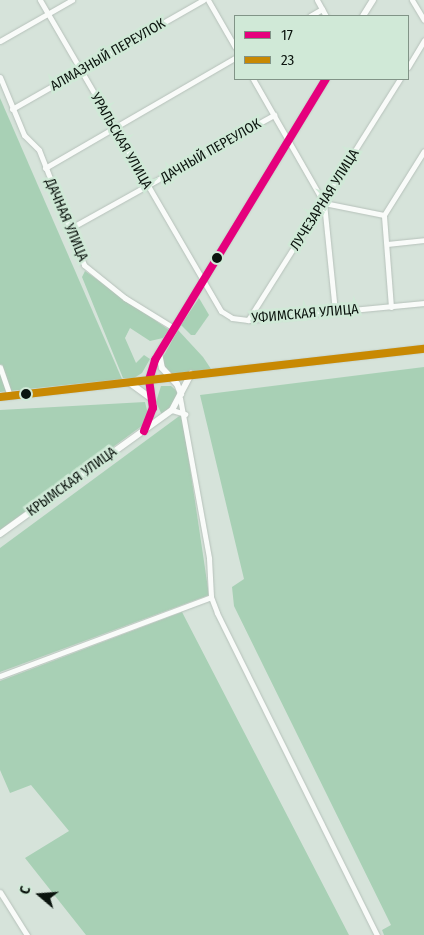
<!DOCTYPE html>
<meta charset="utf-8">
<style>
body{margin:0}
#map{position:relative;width:424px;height:935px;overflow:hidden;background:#d6e3da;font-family:"Fira Sans Condensed",sans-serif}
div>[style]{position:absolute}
.green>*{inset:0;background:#a8d0b5}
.roads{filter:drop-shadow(0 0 1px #b6c1ba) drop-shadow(0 0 1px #b6c1ba)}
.minor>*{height:5px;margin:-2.5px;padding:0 2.5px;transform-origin:2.5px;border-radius:2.5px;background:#f9fbf9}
.major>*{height:6px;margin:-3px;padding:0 3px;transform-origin:3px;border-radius:3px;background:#f9fbf9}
.bus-1>*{height:8px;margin:-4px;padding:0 4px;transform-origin:4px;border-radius:4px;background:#e5007d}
.bus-2>*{height:8px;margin:-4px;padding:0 4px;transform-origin:4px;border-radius:4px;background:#c88903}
.dots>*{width:14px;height:14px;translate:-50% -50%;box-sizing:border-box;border:2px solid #d0e9d7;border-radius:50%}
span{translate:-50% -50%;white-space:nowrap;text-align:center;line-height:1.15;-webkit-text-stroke:5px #d0e9d7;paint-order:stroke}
.street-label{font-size:14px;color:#0b140e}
.legend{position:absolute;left:234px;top:15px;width:175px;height:65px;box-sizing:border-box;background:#d0e9d7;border:1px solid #819487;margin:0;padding:6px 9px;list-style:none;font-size:15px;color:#0b140e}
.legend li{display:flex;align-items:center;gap:10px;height:25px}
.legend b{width:25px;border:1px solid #819487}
.north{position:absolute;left:15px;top:870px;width:50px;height:50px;-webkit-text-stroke:4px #d0e9d7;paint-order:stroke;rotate:288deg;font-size:14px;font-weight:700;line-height:20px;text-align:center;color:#0b140e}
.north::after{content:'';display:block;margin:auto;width:18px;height:22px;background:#0b140e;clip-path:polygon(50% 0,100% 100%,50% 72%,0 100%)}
</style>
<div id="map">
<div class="green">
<div style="clip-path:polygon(0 98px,122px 379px,0 392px)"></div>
<div style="clip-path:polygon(85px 271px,169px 330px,163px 338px,150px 341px,130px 328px,125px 338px,136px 363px,144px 355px,150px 359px,142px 373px,134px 378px,123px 378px,82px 277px)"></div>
<div style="clip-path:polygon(199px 298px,209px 315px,195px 335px,191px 335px,181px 325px)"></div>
<div style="clip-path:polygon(178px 330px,203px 357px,211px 369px,172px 374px,164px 367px,163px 357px)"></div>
<div style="clip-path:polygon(424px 367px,424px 935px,384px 935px,382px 930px,391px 925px,234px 606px,232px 587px,244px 579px,200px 395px)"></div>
<div style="clip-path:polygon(161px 386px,171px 386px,178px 392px,178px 398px,165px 414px,161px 413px,156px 402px)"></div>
<div style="clip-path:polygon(145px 402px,149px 418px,143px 425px,0 530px,0 410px)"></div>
<div style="clip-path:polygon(182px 414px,209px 595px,0 672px,0 548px)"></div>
<div style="clip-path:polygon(182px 612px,349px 935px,86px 935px,25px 858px,69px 831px,31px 785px,10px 793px,0 770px,0 681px)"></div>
</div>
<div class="roads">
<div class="minor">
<div style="left:40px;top:0;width:360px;rotate:59.8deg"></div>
<div style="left:221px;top:311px;width:13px;rotate:32deg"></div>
<div style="left:232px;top:318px;width:16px;rotate:7deg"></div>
<div style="left:248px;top:320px;width:177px;rotate:-5.5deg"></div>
<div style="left:208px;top:0;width:54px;rotate:60.1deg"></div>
<div style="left:317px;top:0;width:18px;rotate:61deg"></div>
<div style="left:412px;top:0;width:23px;rotate:59deg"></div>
<div style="left:310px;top:16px;width:14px;rotate:-30deg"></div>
<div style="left:0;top:41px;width:83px;rotate:-29.7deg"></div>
<div style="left:408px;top:67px;width:31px;rotate:-59deg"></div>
<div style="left:0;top:77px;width:63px;rotate:67.5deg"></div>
<div style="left:24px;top:135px;width:21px;rotate:45deg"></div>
<div style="left:39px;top:150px;width:123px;rotate:68.6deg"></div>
<div style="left:84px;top:265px;width:53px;rotate:38.8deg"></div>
<div style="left:125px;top:298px;width:57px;rotate:31.5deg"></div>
<div style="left:253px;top:79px;width:143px;rotate:60.2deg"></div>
<div style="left:324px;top:203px;width:110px;rotate:84.2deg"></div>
<div style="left:12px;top:109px;width:220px;rotate:-29.7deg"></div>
<div style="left:45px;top:168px;width:220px;rotate:-30.1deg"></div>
<div style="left:324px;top:203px;width:61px;rotate:11.3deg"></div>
<div style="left:69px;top:229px;width:235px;rotate:-29.1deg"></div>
<div style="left:387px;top:244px;width:37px;rotate:-6deg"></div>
<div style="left:391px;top:307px;width:92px;rotate:-94.4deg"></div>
<div style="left:384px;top:215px;width:75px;rotate:-58deg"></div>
<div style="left:248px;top:320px;width:285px;rotate:-57.8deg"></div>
<div style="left:0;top:367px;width:31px;rotate:71deg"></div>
<div style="left:180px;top:398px;width:163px;rotate:79.7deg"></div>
<div style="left:209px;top:558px;width:39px;rotate:87deg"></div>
<div style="left:211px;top:597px;width:17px;rotate:69deg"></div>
<div style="left:217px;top:613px;width:360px;rotate:63.6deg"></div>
<div style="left:172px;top:410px;width:14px;rotate:17deg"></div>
<div style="left:0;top:676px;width:225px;rotate:-20.5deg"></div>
<div style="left:0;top:892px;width:51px;rotate:57.9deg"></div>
</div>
<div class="major">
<div style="left:363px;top:16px;width:19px;rotate:-58deg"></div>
<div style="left:159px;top:353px;width:15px;rotate:79deg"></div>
<div style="left:162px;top:368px;width:22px;rotate:47deg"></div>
<div style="left:177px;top:384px;width:11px;rotate:68deg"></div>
<div style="left:130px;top:383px;width:26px;rotate:36deg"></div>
<div style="left:0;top:397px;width:427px;rotate:-6.5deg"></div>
<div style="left:144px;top:431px;width:25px;rotate:-69deg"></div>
<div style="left:153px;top:408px;width:28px;rotate:-98deg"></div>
<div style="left:149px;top:380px;width:21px;rotate:-73deg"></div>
<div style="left:155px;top:360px;width:329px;rotate:-58.7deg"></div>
<div style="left:0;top:534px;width:212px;rotate:-35.8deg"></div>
<div style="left:172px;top:410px;width:41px;rotate:-62.2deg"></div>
</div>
</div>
<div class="bus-1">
<div style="left:144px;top:431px;width:25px;rotate:-69deg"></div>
<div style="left:153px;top:408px;width:28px;rotate:-98deg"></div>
<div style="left:149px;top:380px;width:21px;rotate:-73deg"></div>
<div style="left:155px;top:360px;width:329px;rotate:-58.7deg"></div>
</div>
<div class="bus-2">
<div style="left:0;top:397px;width:427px;rotate:-6.5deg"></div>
</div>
<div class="dots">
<div style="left:217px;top:258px;background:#0b140e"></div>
<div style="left:26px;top:394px;background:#0b140e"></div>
</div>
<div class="street-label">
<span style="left:108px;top:55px;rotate:-30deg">АЛМАЗНЫЙ ПЕРЕУЛОК</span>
<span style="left:121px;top:141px;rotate:60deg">УРАЛЬСКАЯ УЛИЦА</span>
<span style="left:211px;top:151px;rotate:-30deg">ДАЧНЫЙ ПЕРЕУЛОК</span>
<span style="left:325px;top:200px;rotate:-58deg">ЛУЧЕЗАРНАЯ УЛИЦА</span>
<span style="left:66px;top:220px;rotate:67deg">ДАЧНАЯ УЛИЦА</span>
<span style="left:305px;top:314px;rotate:-5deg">УФИМСКАЯ УЛИЦА</span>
<span style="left:72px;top:482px;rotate:-36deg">КРЫМСКАЯ УЛИЦА</span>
</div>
<ul class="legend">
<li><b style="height:6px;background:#e5007d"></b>17</li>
<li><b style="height:6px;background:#c88903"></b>23</li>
</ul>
<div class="north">С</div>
</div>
